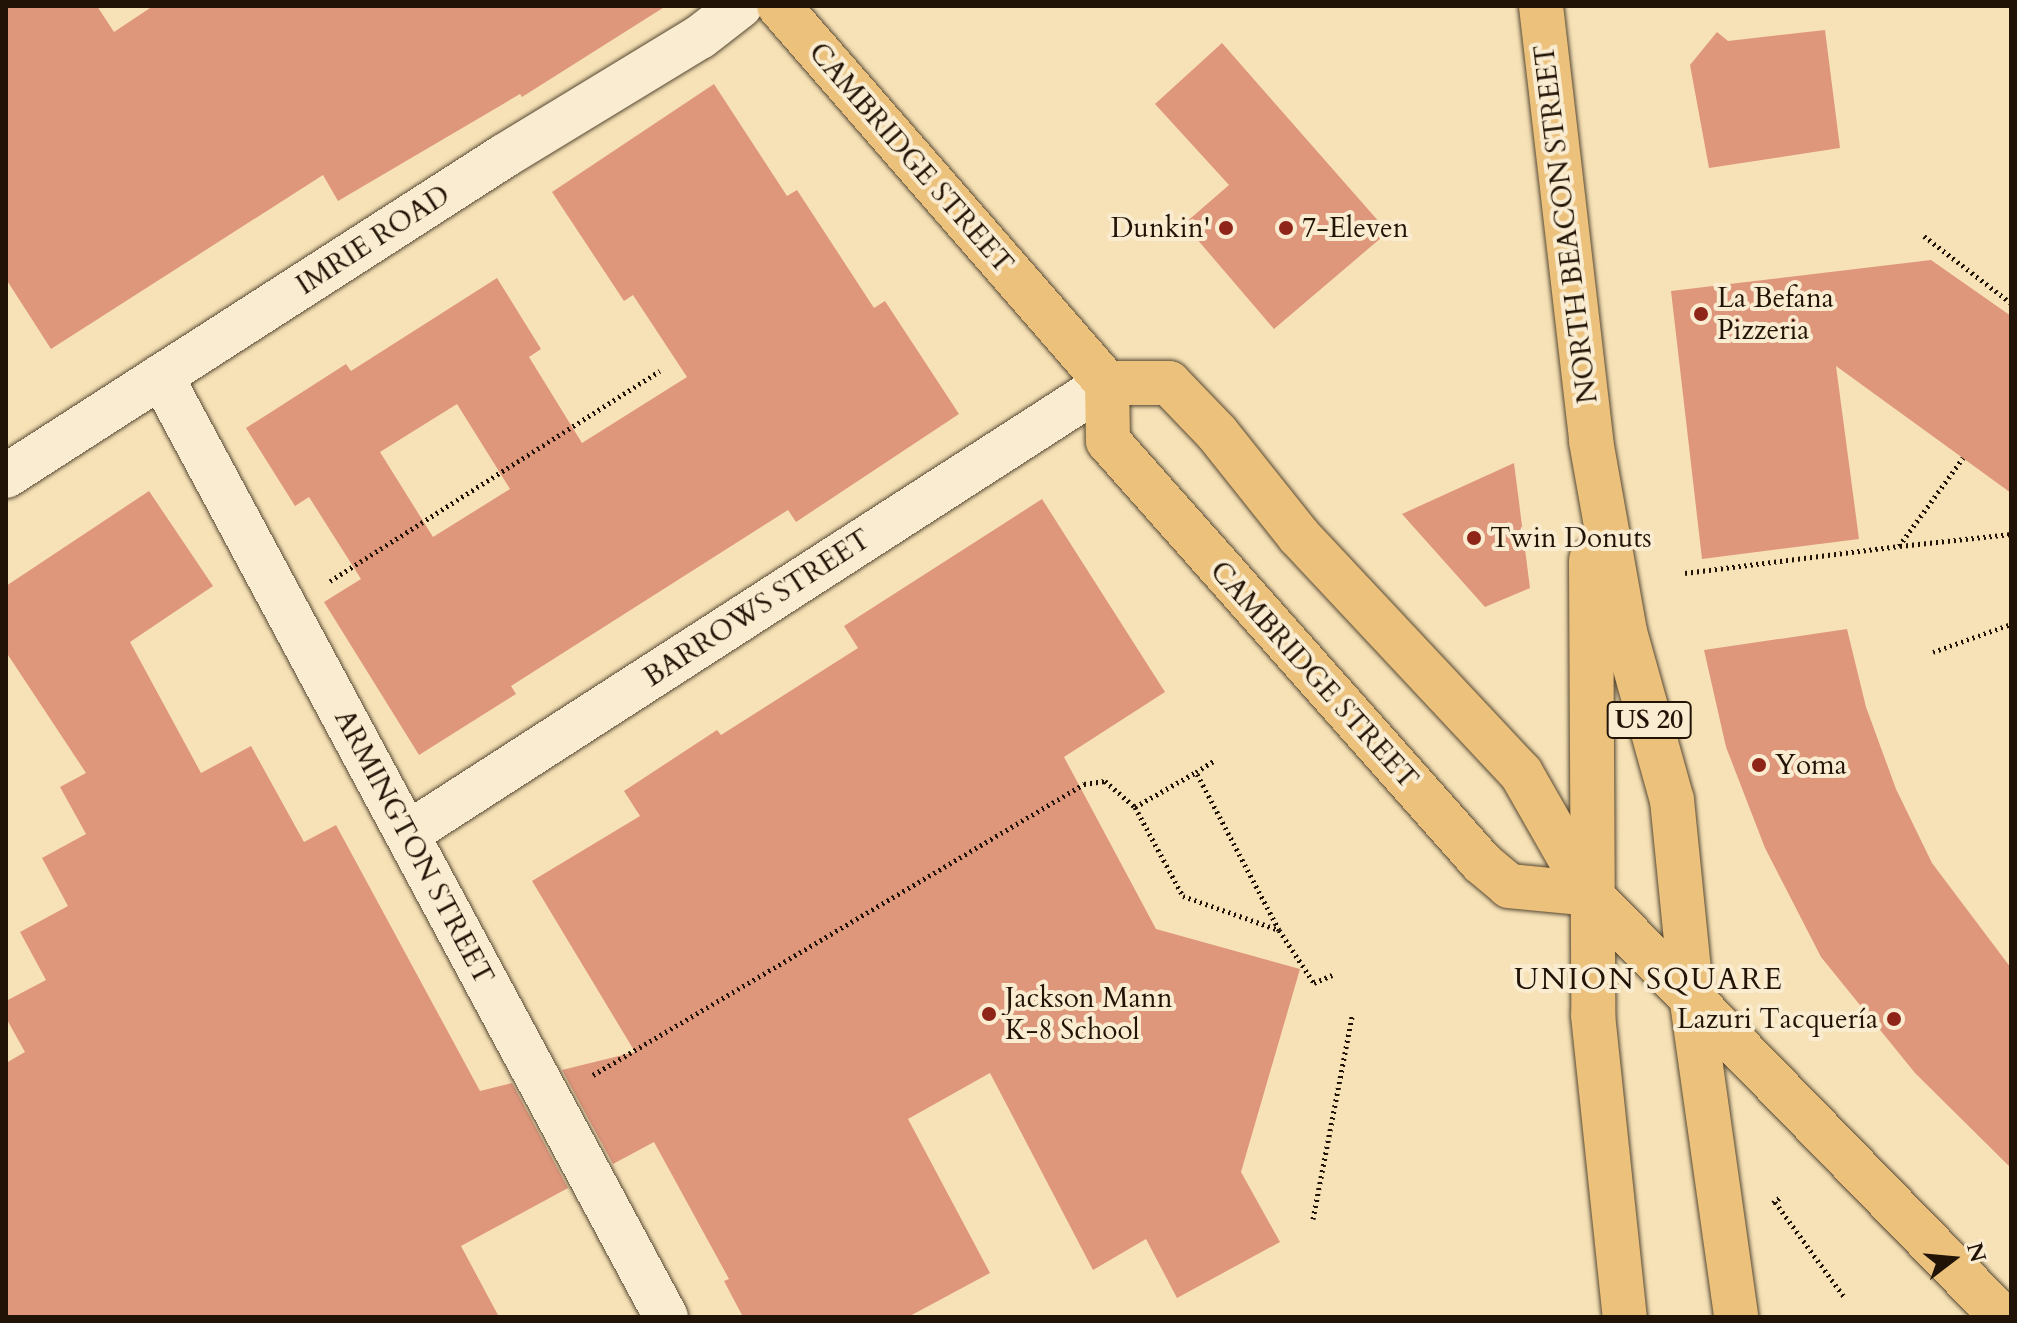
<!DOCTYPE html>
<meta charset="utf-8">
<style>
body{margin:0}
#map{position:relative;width:2017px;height:1323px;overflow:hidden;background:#f7e2b7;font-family:Cardo,serif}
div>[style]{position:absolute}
.building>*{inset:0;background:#df977c}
.path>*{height:5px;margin-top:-2.5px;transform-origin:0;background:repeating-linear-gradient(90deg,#211406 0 2px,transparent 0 6px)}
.roads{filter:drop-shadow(0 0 2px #564832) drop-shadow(0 0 2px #564832)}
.minor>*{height:44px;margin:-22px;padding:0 22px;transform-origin:22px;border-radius:22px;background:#faecd0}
.major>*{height:44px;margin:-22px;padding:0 22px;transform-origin:22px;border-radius:22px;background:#ecc17c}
.dots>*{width:22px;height:22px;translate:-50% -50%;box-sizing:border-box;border:4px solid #faecd0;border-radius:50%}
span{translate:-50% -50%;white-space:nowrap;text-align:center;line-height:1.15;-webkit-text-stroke:8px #faecd0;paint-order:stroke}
.shield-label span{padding:2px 6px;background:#faecd0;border:2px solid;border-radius:6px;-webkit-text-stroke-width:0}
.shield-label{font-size:26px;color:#211406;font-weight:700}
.street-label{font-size:28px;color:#211406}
.poi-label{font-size:28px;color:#211406}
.right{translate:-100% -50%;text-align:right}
.left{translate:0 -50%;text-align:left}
.neighbourhood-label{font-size:30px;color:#211406;letter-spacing:2px}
.frame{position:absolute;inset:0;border:8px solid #211406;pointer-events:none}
.north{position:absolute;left:1913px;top:1219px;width:80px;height:80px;-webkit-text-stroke:6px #faecd0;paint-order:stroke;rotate:74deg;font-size:22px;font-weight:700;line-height:32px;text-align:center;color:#211406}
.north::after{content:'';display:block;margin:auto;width:28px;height:36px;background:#211406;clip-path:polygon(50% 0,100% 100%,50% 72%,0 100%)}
</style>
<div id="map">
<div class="building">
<div style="clip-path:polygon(6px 6px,97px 6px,114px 32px,153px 6px,666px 6px,522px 97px,520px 94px,338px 201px,323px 175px,51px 349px,6px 279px)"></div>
<div style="clip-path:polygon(1825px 30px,1840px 148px,1709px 168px,1690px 65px,1717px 32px,1728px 41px)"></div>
<div style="clip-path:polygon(1222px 43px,1388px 232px,1274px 329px,1184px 224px,1229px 185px,1155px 104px)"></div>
<div style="clip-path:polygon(evenodd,714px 84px,787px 196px,797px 190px,874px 308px,885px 301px,959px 414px,796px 522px,788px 510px,511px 686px,516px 694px,419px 755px,324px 602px,361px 579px,309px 497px,295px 506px,246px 428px,346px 364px,351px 371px,497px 278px,541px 349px,529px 357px,582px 443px,687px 377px,633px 295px,624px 301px,552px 192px,714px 84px,457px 404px,510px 489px,433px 537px,380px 452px,457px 404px)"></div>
<div style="clip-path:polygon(1931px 260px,2011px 316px,2011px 493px,1836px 366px,1859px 539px,1702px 559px,1671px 291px)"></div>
<div style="clip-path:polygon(1514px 463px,1530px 588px,1485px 607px,1402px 514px)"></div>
<div style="clip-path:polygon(149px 491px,213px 586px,130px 642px,201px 773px,251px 746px,304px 842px,336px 825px,480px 1091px,512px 1083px,568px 1188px,461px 1246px,499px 1317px,6px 1317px,6px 1063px,25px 1052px,6px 1018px,6px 1001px,46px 980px,20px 932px,68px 906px,42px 858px,86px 834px,60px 787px,86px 773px,6px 652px,6px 586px)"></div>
<div style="clip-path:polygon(1042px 499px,1165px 692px,1064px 757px,1156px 929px,1300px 969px,1241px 1172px,1280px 1242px,1177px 1298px,1146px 1239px,1093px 1270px,990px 1073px,908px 1119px,990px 1273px,908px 1317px,743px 1317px,724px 1281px,729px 1279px,654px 1142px,613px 1164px,562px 1070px,635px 1052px,532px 881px,640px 816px,624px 791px,717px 730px,721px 735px,858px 648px,844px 626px)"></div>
<div style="clip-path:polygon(1847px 629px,1866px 707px,1896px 789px,1932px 863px,2011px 968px,2011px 1168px,1915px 1073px,1821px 957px,1765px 848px,1726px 747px,1704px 650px)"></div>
</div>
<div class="path">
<div style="left:1924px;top:236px;width:110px;rotate:37.6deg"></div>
<div style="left:1900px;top:546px;width:112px;rotate:-6.2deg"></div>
<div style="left:1685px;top:573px;width:216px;rotate:-7.2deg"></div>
<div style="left:1899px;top:546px;width:109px;rotate:-54deg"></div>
<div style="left:330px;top:581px;width:391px;rotate:-32.5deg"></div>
<div style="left:1933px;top:652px;width:83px;rotate:-19.7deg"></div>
<div style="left:1135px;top:807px;width:70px;rotate:-29.8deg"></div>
<div style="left:1279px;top:930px;width:64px;rotate:56.6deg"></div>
<div style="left:1314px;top:983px;width:20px;rotate:-24deg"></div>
<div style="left:593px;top:1075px;width:571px;rotate:-30.65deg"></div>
<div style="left:1084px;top:784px;width:21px;rotate:-8deg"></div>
<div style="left:1105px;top:781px;width:40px;rotate:41deg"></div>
<div style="left:1135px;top:807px;width:101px;rotate:61.7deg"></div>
<div style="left:1183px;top:896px;width:102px;rotate:19.5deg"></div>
<div style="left:1279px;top:930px;width:178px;rotate:-117.7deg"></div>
<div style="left:1196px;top:772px;width:22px;rotate:-32deg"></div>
<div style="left:1775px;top:1202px;width:119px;rotate:53.9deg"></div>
<div style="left:1773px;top:1203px;width:11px;rotate:-38deg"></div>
<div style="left:1313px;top:1219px;width:207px;rotate:-79.1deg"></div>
</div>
<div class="roads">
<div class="minor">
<div style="left:161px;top:376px;width:1068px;rotate:61.78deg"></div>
<div style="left:6px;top:476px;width:592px;rotate:-32.72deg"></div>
<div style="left:504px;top:156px;width:229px;rotate:-31.3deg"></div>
<div style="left:700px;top:37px;width:51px;rotate:-37.8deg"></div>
<div style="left:407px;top:834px;width:833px;rotate:-32.79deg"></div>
</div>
<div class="major">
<div style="left:779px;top:6px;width:500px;rotate:49deg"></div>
<div style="left:1107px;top:383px;width:58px;rotate:89deg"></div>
<div style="left:1108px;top:441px;width:564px;rotate:48.45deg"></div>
<div style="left:1482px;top:863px;width:35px;rotate:40deg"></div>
<div style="left:1509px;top:886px;width:81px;rotate:5.6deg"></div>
<div style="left:1541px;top:6px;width:438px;rotate:83.4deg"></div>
<div style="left:1591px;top:441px;width:194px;rotate:79.9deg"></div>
<div style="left:1625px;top:632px;width:174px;rotate:74.4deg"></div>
<div style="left:1672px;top:800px;width:203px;rotate:84.3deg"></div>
<div style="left:1692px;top:1002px;width:318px;rotate:82deg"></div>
<div style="left:1107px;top:383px;width:62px"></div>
<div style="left:1169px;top:383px;width:69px;rotate:46.2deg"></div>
<div style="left:1217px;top:433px;width:132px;rotate:51.5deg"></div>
<div style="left:1299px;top:536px;width:325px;rotate:46.9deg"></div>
<div style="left:1521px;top:773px;width:139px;rotate:60.3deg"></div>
<div style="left:1590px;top:894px;width:590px;rotate:45.75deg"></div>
<div style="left:1591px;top:560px;width:455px;rotate:89.7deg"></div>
<div style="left:1593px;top:1015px;width:304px;rotate:84deg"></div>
</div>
</div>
<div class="dots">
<div style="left:1226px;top:228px;background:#8f2418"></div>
<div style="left:1286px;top:228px;background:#8f2418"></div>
<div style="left:1701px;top:314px;background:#8f2418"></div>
<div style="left:1474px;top:538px;background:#8f2418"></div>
<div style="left:1759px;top:765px;background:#8f2418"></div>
<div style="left:989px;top:1014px;background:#8f2418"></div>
<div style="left:1894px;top:1019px;background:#8f2418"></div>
</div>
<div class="shield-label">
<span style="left:1649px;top:720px">US 20</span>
</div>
<div class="street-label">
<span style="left:911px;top:158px;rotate:49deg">CAMBRIDGE STREET</span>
<span style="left:1566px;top:224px;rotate:-97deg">NORTH BEACON STREET</span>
<span style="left:373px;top:240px;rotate:-33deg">IMRIE ROAD</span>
<span style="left:757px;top:608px;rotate:-33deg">BARROWS STREET</span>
<span style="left:1314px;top:675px;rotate:48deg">CAMBRIDGE STREET</span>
<span style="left:414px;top:847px;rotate:62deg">ARMINGTON STREET</span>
</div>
<div class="poi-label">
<span class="right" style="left:1210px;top:228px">Dunkin'</span>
<span class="left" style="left:1302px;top:228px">7-Eleven</span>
<span class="left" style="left:1717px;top:314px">La Befana<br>Pizzeria</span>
<span class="left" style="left:1490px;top:538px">Twin Donuts</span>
<span class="left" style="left:1775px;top:765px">Yoma</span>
<span class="left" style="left:1005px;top:1014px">Jackson Mann<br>K-8 School</span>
<span class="right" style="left:1878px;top:1019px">Lazuri Tacquería</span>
</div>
<div class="neighbourhood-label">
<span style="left:1649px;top:980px">UNION SQUARE</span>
</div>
<div class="frame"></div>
<div class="north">N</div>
</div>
